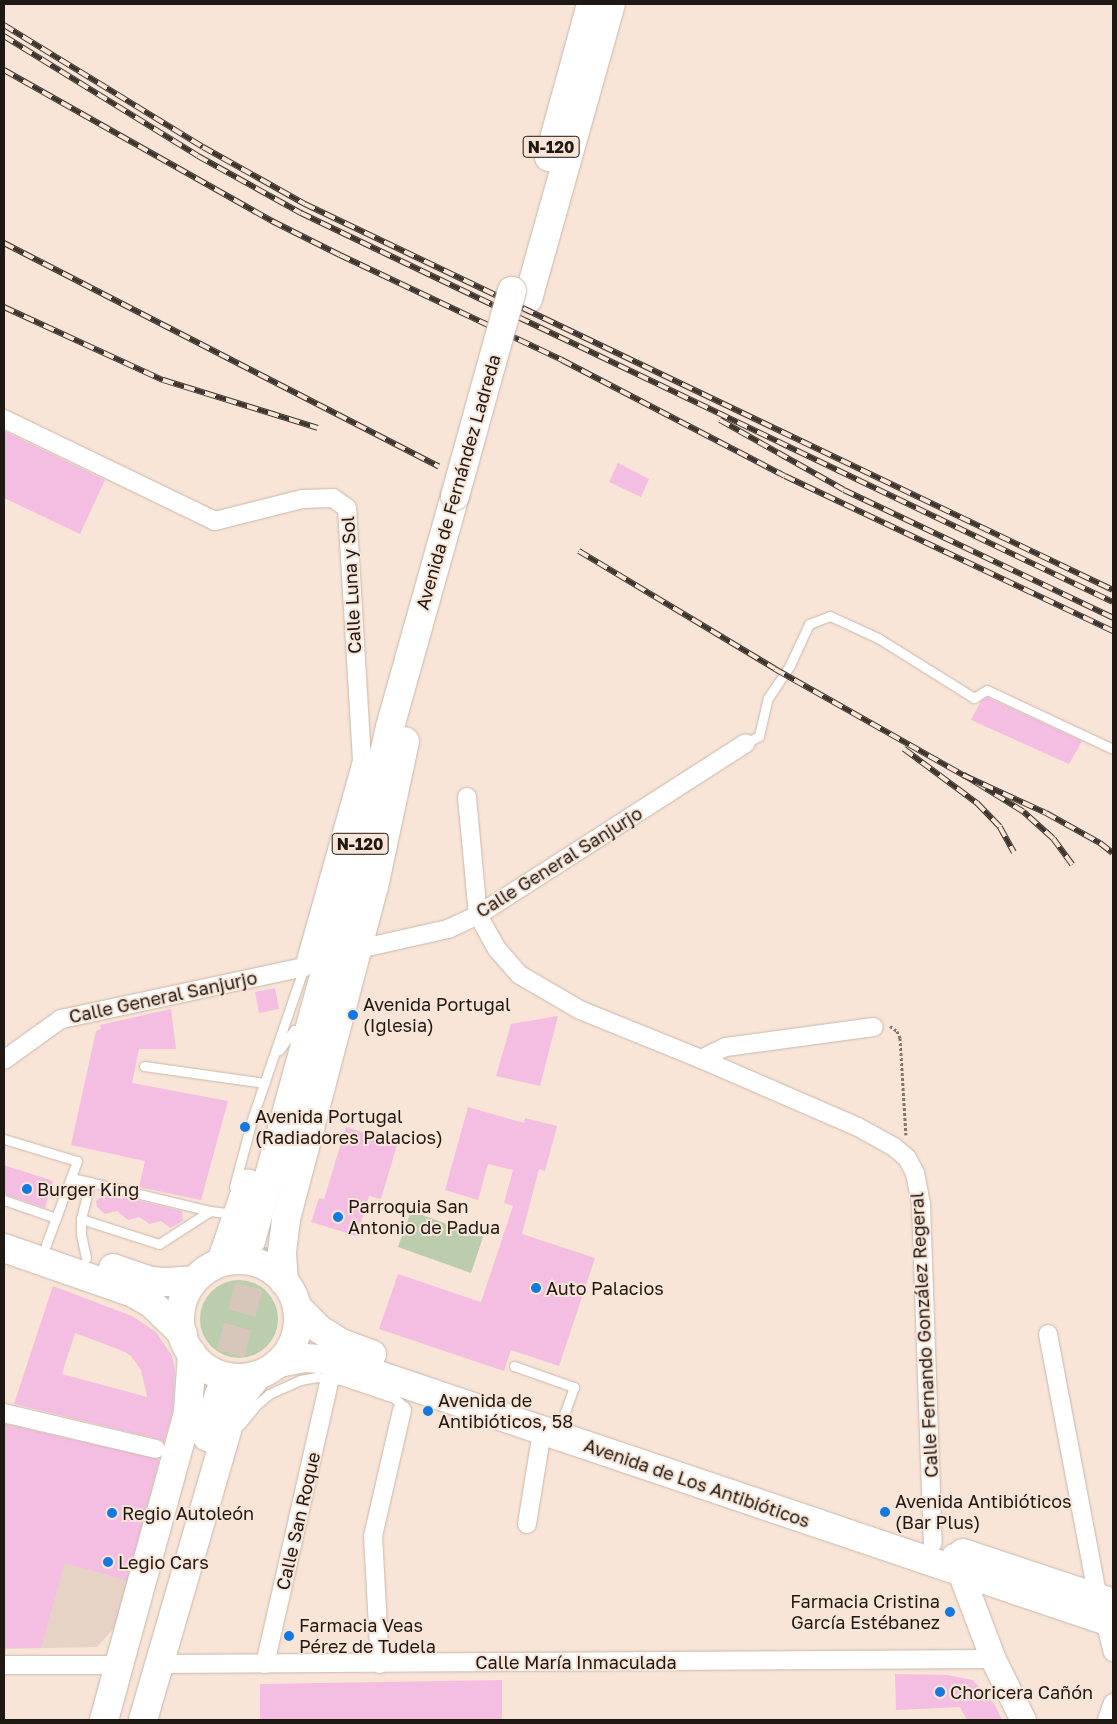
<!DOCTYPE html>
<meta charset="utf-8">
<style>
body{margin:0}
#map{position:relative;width:1117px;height:1724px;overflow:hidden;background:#f8e5d7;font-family:"Golos Text",sans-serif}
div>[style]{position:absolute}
.industrial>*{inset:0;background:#e7d3c5}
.green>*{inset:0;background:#bccdae}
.round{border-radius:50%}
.building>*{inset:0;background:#f3bee1}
.highway-tunnel>*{height:28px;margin-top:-14px;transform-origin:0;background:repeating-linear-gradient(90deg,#d7c6ba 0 28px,transparent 0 42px)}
.path>*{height:3px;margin-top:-1.5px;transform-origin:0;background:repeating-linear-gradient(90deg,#81756c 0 2.5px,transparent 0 5px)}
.roads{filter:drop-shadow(0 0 1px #c9b7a9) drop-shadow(0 0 1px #c9b7a9)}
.lane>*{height:9px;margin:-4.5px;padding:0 4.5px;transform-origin:4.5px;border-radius:4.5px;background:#fff}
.street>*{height:18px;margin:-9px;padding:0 9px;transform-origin:9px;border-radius:9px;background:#fff}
.secondary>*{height:25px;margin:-12.5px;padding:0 12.5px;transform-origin:12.5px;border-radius:12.5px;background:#fff}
.primary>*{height:28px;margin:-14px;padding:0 14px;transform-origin:14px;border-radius:14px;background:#fff}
.primary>.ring{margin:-14px;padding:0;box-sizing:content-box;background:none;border:28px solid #fff;border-radius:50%}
.highway>*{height:28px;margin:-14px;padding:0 14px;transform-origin:14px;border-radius:14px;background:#fff}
.rail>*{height:5.5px;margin-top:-2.75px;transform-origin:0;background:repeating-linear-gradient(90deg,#f8e5d7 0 11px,#3d352f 0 22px);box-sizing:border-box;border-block:1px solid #3d352f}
.bridges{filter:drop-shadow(0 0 1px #c9b7a9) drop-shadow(0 0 1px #c9b7a9)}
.highway-bridge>*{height:28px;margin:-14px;padding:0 14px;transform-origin:14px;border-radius:14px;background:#fff}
.dots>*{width:14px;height:14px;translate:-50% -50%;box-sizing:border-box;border:2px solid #f8e5d7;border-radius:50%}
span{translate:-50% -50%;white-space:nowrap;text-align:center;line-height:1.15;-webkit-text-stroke:4px #f8e5d7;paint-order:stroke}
.shield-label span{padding:1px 4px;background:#f8e5d7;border:1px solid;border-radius:4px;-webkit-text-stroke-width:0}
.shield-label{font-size:16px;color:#1f1914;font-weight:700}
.street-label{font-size:18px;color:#1f1914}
.poi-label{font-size:18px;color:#1f1914}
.left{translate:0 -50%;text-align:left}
.right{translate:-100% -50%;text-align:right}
.frame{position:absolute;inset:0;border:5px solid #1f1914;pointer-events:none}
</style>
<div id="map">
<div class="industrial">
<div style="clip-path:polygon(4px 1423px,159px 1462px,115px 1627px,97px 1647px,4px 1649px)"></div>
</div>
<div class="green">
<div style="clip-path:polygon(411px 1211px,483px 1237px,471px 1273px,398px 1247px)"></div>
<div class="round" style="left:200px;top:1280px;width:78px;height:78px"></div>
</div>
<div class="building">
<div style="clip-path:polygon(4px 431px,105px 480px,80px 534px,4px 498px)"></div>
<div style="clip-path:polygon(618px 463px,649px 479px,641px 497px,609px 482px)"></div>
<div style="clip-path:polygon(987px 697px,1082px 741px,1069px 764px,971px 720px,981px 701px)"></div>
<div style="clip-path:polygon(275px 988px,279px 1009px,259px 1013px,255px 992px)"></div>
<div style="clip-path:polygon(171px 1009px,176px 1049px,139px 1049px,132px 1083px,228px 1101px,201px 1200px,139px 1187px,145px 1161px,71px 1145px,96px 1031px,101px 1029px,100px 1025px)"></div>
<div style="clip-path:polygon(558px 1016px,540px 1086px,496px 1076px,511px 1024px)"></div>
<div style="clip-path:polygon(468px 1107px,524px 1123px,525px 1118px,557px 1126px,545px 1171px,539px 1169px,522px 1234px,595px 1258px,559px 1366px,511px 1350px,504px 1371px,379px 1329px,398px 1274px,481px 1302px,513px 1206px,504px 1203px,513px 1170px,488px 1164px,478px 1200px,445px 1190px)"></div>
<div style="clip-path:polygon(346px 1127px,368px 1134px,369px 1129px,399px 1138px,381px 1199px,369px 1196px,357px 1236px,311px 1222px,319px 1198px,324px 1199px)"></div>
<div style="clip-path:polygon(4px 1165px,53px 1181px,45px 1208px,4px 1194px)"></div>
<div style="clip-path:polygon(104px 1193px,114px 1194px,118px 1199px,128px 1198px,182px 1211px,183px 1221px,170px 1228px,161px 1221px,150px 1224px,139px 1217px,128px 1220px,117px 1211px,105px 1214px,97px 1207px,96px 1201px)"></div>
<div style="clip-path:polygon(evenodd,53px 1286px,132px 1316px,156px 1332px,172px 1356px,175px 1370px,173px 1410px,164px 1442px,158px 1439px,14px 1404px,53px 1286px,75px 1333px,123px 1351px,131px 1356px,141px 1370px,147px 1397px,62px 1374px,75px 1333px)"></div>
<div style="clip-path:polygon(4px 1424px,159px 1459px,126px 1580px,65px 1563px,41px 1648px,4px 1648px)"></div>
<div style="clip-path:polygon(895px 1674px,947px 1675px,973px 1680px,995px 1705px,1002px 1720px,967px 1720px,960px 1707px,896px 1710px)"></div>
<div style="clip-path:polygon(502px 1680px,502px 1720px,260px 1720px,260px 1684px)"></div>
</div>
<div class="highway-tunnel">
<div style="left:219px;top:1394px;width:156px;rotate:-74.4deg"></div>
</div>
<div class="path">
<div style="left:890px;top:1026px;width:9px;rotate:36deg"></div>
<div style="left:897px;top:1031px;width:8px;rotate:67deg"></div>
<div style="left:900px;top:1038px;width:97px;rotate:86.5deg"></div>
</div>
<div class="roads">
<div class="lane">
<div style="left:746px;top:743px;width:15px;rotate:-28deg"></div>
<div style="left:759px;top:736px;width:39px;rotate:-77deg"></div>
<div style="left:768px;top:698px;width:40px;rotate:-56deg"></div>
<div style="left:790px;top:665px;width:45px;rotate:-65.1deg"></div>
<div style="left:809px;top:624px;width:22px;rotate:-21deg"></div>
<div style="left:830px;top:616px;width:53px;rotate:24.6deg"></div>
<div style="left:878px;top:638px;width:113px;rotate:32deg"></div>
<div style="left:974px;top:698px;width:15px;rotate:-32deg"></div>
<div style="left:987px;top:690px;width:139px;rotate:25.1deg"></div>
<div style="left:279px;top:1050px;width:25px;rotate:-53deg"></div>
<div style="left:144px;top:1066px;width:122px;rotate:8deg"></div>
<div style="left:4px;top:1139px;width:76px;rotate:16.8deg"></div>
<div style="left:77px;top:1161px;width:90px;rotate:110.3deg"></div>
<div style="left:71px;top:1178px;width:19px;rotate:12deg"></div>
<div style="left:234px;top:1187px;width:73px;rotate:-75deg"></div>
<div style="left:253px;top:1116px;width:157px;rotate:-71.1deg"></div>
<div style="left:4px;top:1200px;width:55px;rotate:19.1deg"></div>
<div style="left:81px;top:1219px;width:38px;rotate:-76deg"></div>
<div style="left:90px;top:1182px;width:123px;rotate:13.6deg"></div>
<div style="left:86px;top:1258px;width:24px;rotate:-102deg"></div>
<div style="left:81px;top:1235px;width:16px;rotate:-90deg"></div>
<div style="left:81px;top:1219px;width:82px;rotate:17.8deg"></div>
<div style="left:159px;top:1244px;width:61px;rotate:-32.9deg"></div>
<div style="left:210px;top:1211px;width:17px;rotate:7deg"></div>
<div style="left:514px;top:1366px;width:64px;rotate:19.3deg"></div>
<div style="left:574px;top:1387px;width:33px;rotate:110deg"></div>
<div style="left:240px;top:1425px;width:26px;rotate:-51deg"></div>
<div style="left:256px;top:1405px;width:17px;rotate:-40deg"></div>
<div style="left:269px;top:1394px;width:34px;rotate:-24deg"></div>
<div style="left:300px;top:1380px;width:17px;rotate:-10deg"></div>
<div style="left:317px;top:1377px;width:24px;rotate:7deg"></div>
<div style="left:341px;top:1380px;width:56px;rotate:18.8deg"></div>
<div style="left:394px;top:1398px;width:8px;rotate:40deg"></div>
<div style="left:400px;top:1403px;width:7px;rotate:74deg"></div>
</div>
<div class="street">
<div style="left:4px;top:419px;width:234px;rotate:25.8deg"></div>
<div style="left:215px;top:521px;width:90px;rotate:-14.2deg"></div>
<div style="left:302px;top:499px;width:31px;rotate:-2deg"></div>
<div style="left:333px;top:498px;width:17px;rotate:36deg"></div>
<div style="left:347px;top:508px;width:253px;rotate:86.6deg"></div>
<div style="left:362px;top:761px;width:214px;rotate:105.7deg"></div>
<div style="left:304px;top:967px;width:249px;rotate:167.9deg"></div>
<div style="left:61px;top:1019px;width:70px;rotate:144.3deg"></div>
<div style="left:467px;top:797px;width:119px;rotate:84.7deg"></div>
<div style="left:478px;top:915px;width:39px;rotate:61deg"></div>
<div style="left:497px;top:949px;width:35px;rotate:49deg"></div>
<div style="left:520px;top:975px;width:69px;rotate:30.3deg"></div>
<div style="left:580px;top:1010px;width:131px;rotate:22deg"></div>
<div style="left:701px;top:1059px;width:171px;rotate:23.4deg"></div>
<div style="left:858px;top:1127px;width:41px;rotate:29.1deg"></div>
<div style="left:894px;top:1147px;width:17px;rotate:40deg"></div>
<div style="left:907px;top:1158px;width:17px;rotate:62deg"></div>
<div style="left:915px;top:1173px;width:33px;rotate:79deg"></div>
<div style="left:921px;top:1205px;width:338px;rotate:88deg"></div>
<div style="left:359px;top:949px;width:91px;rotate:-12.7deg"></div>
<div style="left:448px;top:929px;width:33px;rotate:-25deg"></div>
<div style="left:478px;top:915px;width:318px;rotate:-32.7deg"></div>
<div style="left:701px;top:1059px;width:28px;rotate:-26deg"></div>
<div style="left:726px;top:1047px;width:149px;rotate:-7.7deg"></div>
<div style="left:1048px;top:1334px;width:269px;rotate:79.3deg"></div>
<div style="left:4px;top:1413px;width:156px;rotate:13.3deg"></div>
<div style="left:527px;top:1524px;width:94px;rotate:-80.8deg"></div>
<div style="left:1105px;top:1621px;width:32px;rotate:76deg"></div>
<div style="left:159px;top:1664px;width:834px;rotate:-0.34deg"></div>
<div style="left:265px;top:1664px;width:293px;rotate:-77.2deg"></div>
<div style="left:380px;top:1664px;width:128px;rotate:-93.1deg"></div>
<div style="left:373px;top:1536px;width:129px;rotate:-77deg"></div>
<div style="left:4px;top:1665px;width:115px"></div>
<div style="left:1107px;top:1720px;width:18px;rotate:-71deg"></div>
</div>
<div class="secondary">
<div style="left:954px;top:1556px;width:110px;rotate:69.3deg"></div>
<div style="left:993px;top:1659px;width:68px;rotate:63.8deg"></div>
</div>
<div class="primary">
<div style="left:4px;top:1248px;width:137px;rotate:19.2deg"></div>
<div style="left:133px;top:1293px;width:22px;rotate:30deg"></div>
<div style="left:152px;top:1304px;width:43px;rotate:44.1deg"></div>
<div class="ring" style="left:180px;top:1260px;width:90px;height:90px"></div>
<div style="left:113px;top:1268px;width:40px;rotate:18.9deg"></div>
<div style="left:151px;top:1281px;width:16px;rotate:4deg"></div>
<div style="left:167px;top:1282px;width:27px;rotate:-4deg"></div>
<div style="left:297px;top:1307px;width:31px;rotate:45deg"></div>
<div style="left:319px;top:1329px;width:26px;rotate:32deg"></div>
<div style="left:341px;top:1343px;width:33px;rotate:20deg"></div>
<div style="left:279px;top:1363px;width:26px;rotate:-11deg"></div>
<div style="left:305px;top:1358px;width:29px;rotate:4deg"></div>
<div style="left:334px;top:1360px;width:822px;rotate:18.66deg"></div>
<div style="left:963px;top:1553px;width:158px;rotate:18.4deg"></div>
</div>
<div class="highway">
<div style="left:549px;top:157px;width:159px;rotate:-74.6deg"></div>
<div style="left:528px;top:299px;width:306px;rotate:-74.3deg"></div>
<div style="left:251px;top:1241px;width:478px;rotate:-74.6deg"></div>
<div style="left:378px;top:780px;width:54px;rotate:-77.2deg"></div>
<div style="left:390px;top:727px;width:240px;rotate:-74.3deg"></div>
<div style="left:221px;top:1262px;width:83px;rotate:-70.9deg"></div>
<div style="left:284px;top:1282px;width:30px;rotate:-94deg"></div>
<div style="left:282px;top:1252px;width:33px;rotate:-83deg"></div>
<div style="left:286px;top:1219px;width:343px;rotate:-75.2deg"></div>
<div style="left:374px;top:887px;width:149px;rotate:-78deg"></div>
<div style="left:207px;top:1437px;width:45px;rotate:-74.4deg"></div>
<div style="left:104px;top:1720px;width:318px;rotate:-74.7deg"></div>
<div style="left:188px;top:1413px;width:60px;rotate:-86.2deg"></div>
<div style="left:143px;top:1720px;width:322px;rotate:-73.8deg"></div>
<div style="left:233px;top:1411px;width:15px;rotate:-62deg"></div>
<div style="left:240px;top:1398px;width:28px;rotate:-52deg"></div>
</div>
</div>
<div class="rail">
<div style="left:4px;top:25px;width:233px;rotate:31.5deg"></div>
<div style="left:203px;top:147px;width:117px;rotate:29.2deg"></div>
<div style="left:305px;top:204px;width:895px;rotate:25.53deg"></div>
<div style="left:4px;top:36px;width:228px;rotate:31.7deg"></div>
<div style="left:198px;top:156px;width:118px;rotate:29deg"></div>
<div style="left:301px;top:213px;width:900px;rotate:25.6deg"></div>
<div style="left:4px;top:70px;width:308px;rotate:29.4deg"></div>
<div style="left:272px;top:221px;width:76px;rotate:26.6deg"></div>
<div style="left:340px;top:255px;width:246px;rotate:25.3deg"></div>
<div style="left:562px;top:360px;width:251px;rotate:27.5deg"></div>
<div style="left:785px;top:476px;width:363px;rotate:25.3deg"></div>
<div style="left:4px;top:243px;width:489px;rotate:27.2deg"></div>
<div style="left:4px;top:307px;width:175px;rotate:24.7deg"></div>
<div style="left:163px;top:380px;width:162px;rotate:17.2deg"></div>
<div style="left:720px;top:420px;width:142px;rotate:29.4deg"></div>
<div style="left:844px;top:490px;width:298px;rotate:25.4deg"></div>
<div style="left:579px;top:551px;width:229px;rotate:31deg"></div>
<div style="left:775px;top:669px;width:216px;rotate:29.4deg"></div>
<div style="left:904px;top:749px;width:91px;rotate:36.5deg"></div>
<div style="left:977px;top:803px;width:33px;rotate:46deg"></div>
<div style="left:1000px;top:827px;width:29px;rotate:61deg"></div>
<div style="left:1072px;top:865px;width:32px;rotate:-126deg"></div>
<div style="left:1053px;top:839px;width:40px;rotate:-138deg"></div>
<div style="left:1023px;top:812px;width:70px;rotate:-148.3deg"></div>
<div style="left:963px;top:775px;width:91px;rotate:24.6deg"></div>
<div style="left:1046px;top:813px;width:62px;rotate:29.1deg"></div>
<div style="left:1100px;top:843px;width:16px;rotate:38deg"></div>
</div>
<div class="bridges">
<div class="highway-bridge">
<div style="left:455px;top:496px;width:213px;rotate:-74.5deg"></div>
</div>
</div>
<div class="dots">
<div style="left:353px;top:1015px;background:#1378e0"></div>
<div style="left:245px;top:1127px;background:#1378e0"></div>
<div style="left:27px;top:1189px;background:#1378e0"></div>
<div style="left:338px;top:1217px;background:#1378e0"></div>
<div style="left:536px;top:1288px;background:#1378e0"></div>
<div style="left:428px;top:1411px;background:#1378e0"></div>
<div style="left:885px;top:1512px;background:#1378e0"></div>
<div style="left:112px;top:1513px;background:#1378e0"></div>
<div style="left:108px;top:1562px;background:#1378e0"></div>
<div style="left:950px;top:1612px;background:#1378e0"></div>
<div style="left:289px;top:1636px;background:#1378e0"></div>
<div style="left:940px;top:1692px;background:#1378e0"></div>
</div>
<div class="shield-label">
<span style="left:551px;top:147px">N-120</span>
<span style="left:360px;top:844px">N-120</span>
</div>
<div class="street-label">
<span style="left:458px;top:482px;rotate:-74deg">Avenida de Fernández Ladreda</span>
<span style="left:351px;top:585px;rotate:-93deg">Calle Luna y Sol</span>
<span style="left:559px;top:862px;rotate:-32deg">Calle General Sanjurjo</span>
<span style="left:163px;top:997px;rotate:-12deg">Calle General Sanjurjo</span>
<span style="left:924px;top:1335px;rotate:-93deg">Calle Fernando González Regeral</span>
<span style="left:697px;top:1483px;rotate:19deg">Avenida de Los Antibióticos</span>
<span style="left:298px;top:1521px;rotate:-77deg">Calle San Roque</span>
<span style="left:576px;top:1662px">Calle María Inmaculada</span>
</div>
<div class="poi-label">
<span class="left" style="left:363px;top:1015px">Avenida Portugal<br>(Iglesia)</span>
<span class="left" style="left:255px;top:1127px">Avenida Portugal<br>(Radiadores Palacios)</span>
<span class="left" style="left:37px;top:1189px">Burger King</span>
<span class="left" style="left:348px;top:1217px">Parroquia San<br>Antonio de Padua</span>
<span class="left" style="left:546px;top:1288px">Auto Palacios</span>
<span class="left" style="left:438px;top:1411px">Avenida de<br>Antibióticos, 58</span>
<span class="left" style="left:895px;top:1512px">Avenida Antibióticos<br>(Bar Plus)</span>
<span class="left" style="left:122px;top:1513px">Regio Autoleón</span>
<span class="left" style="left:118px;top:1562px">Legio Cars</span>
<span class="right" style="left:940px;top:1612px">Farmacia Cristina<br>García Estébanez</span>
<span class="left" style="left:299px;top:1636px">Farmacia Veas<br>Pérez de Tudela</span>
<span class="left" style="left:950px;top:1692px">Choricera Cañón</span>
</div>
<div class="frame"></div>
</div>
